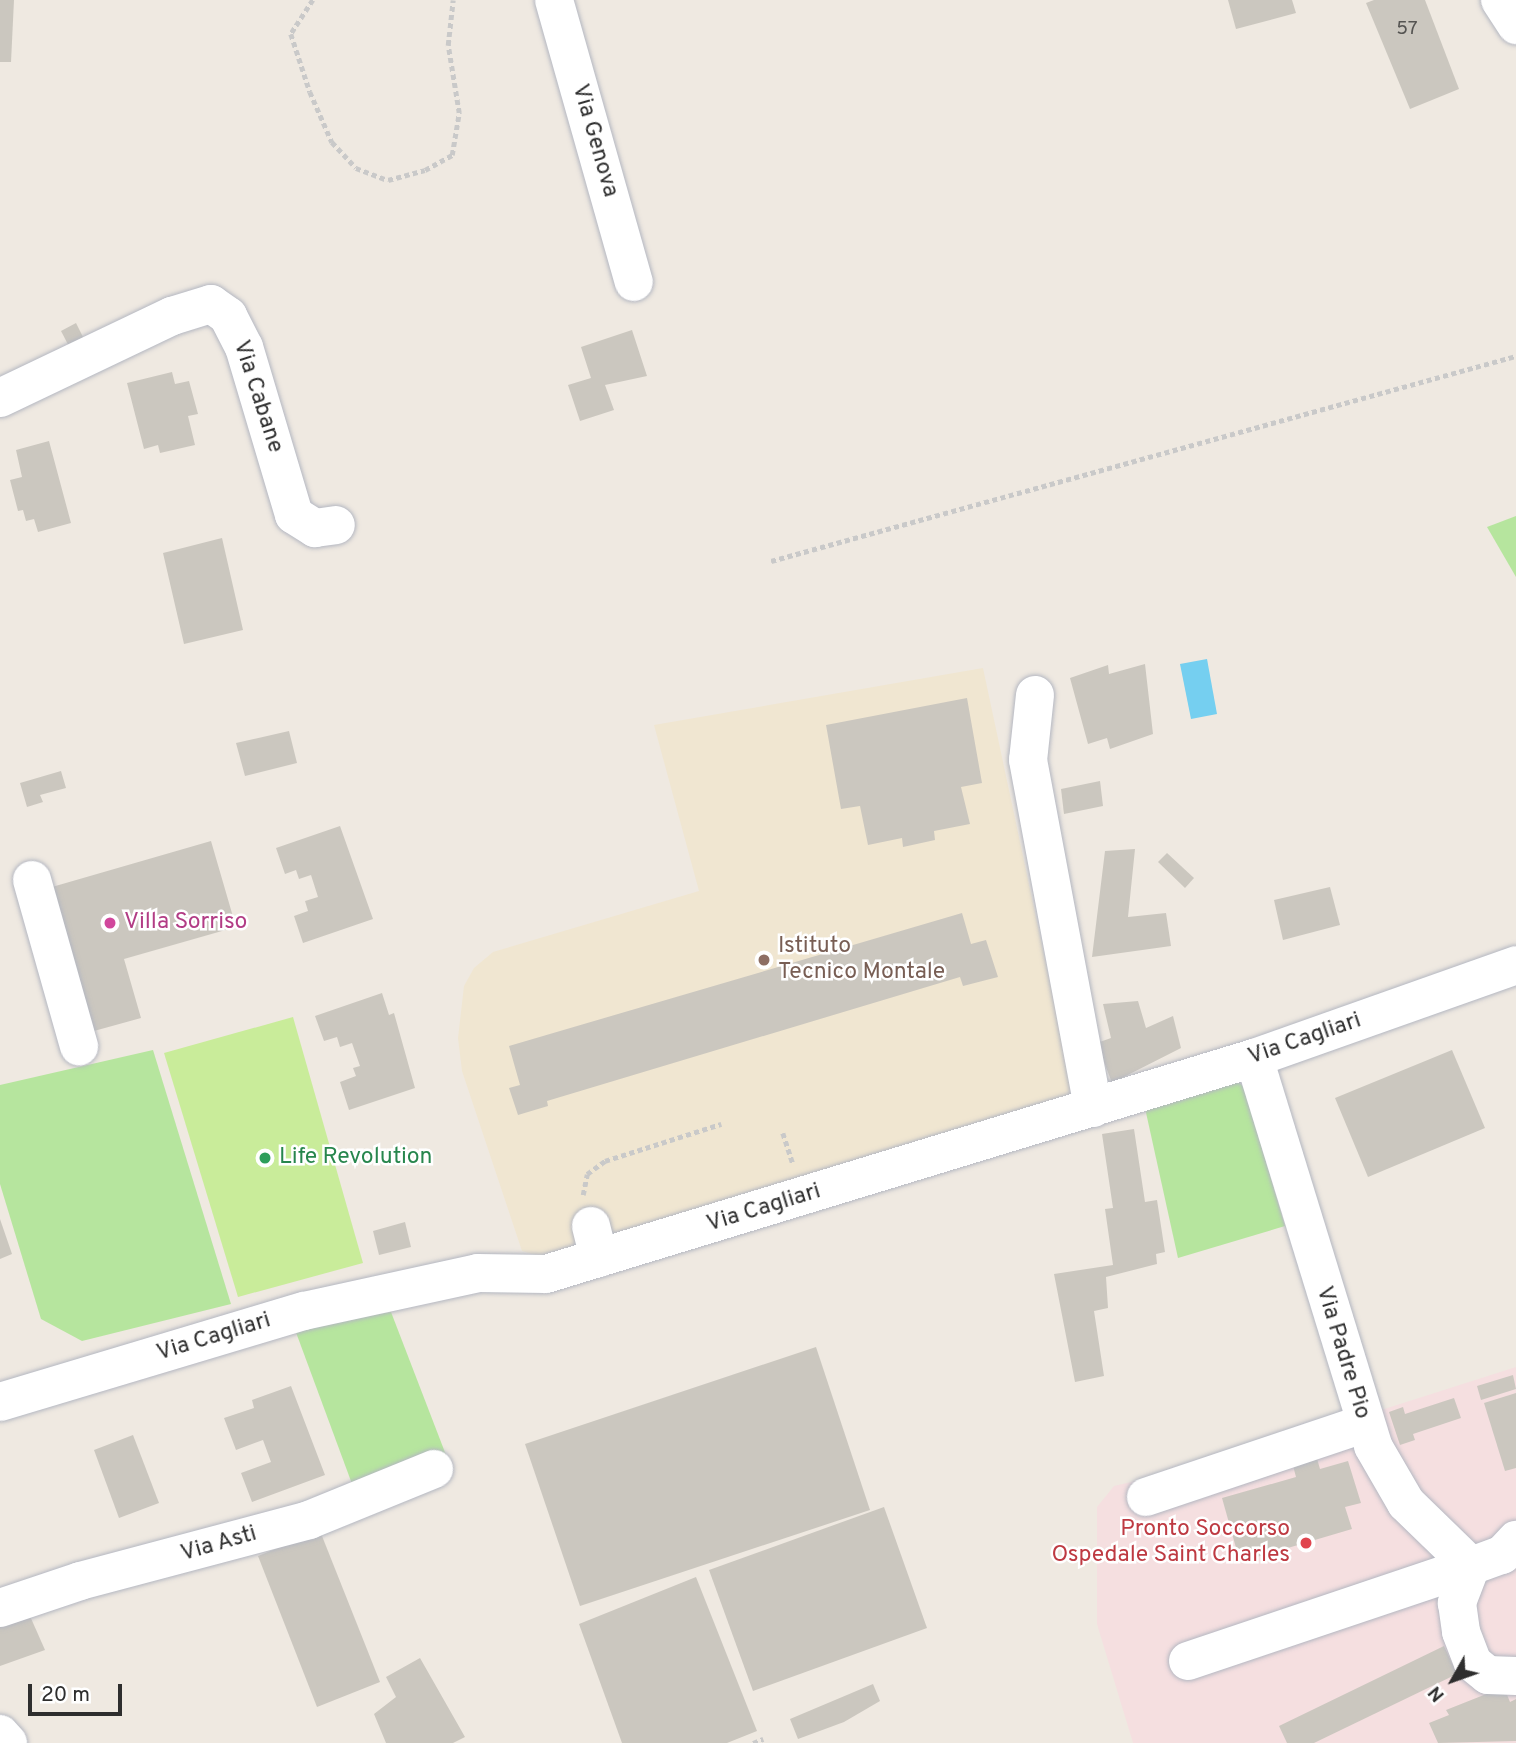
<!DOCTYPE html>
<style>
body{margin:0}
#map{position:relative;width:1516px;height:1743px;overflow:hidden;background:#efe9e1;font-family:Overpass,sans-serif}
div>[style]{position:absolute}
.education>*{inset:0;background:#f0e6d1}
.medical>*{inset:0;background:#f5dfe0}
.green>*{inset:0;background:#b6e59e}
.pitch>*{inset:0;background:#c9ec9a}
.water>*{inset:0;background:#75cff0}
.building>*{inset:0;background:#cbc7bf}
.path>*{height:4.5px;margin-top:-2.25px;transform-origin:0;background:repeating-linear-gradient(90deg,#c9c9c9 0 5px,transparent 0 8.5px)}
.roads{filter:drop-shadow(0 0 2px #b4b7c1) drop-shadow(0 0 2px #b4b7c1)}
.minor>*{height:38px;margin:-19px;padding:0 19px;transform-origin:19px;border-radius:19px;background:#fff}
.dots>*{width:19px;height:19px;translate:-50% -50%;box-sizing:border-box;border:4px solid #fff;border-radius:50%}
span{translate:-50% -50%;white-space:nowrap;text-align:center;line-height:1.15;-webkit-text-stroke:5px #fff;paint-order:stroke}
.number-label{font-size:19px;color:#555452}
.number-label span{-webkit-text-stroke-width:0}
.street-label{font-size:23px;color:#2e2e2e}
.hotel-label{font-size:23px;color:#b23c85}
.left{translate:0 -50%;text-align:left}
.education-label{font-size:23px;color:#785e54}
.leisure-label{font-size:23px;color:#27864d}
.health-label{font-size:23px;color:#be3a42}
.right{translate:-100% -50%;text-align:right}
.north{position:absolute;left:1418px;top:1645px;width:70px;height:70px;-webkit-text-stroke:5px #fff;paint-order:stroke;rotate:230deg;font-size:19px;font-weight:700;line-height:28px;text-align:center;color:#2e2e2e}
.north::after{content:'';display:block;margin:auto;width:24px;height:32px;background:#2e2e2e;clip-path:polygon(50% 0,100% 100%,50% 72%,0 100%)}
.scale{position:absolute;left:28px;top:1684px;width:94px;height:32px;box-sizing:border-box;border:4px solid #2e2e2e;border-top:0;padding-left:9px;font-size:21px;line-height:24px;white-space:nowrap;color:#2e2e2e;-webkit-text-stroke:5px #fff;paint-order:stroke}
</style>
<div id="map">
<div class="education">
<div style="clip-path:polygon(983px 668px,1074px 1096px,539px 1256px,522px 1251px,462px 1071px,458px 1038px,464px 986px,474px 968px,493px 952px,699px 891px,654px 725px)"></div>
</div>
<div class="medical">
<div style="clip-path:polygon(1516px 1367px,1516px 1743px,1133px 1743px,1097px 1624px,1097px 1507px,1114px 1486px,1221px 1461px)"></div>
</div>
<div class="green">
<div style="clip-path:polygon(1516px 516px,1516px 577px,1487px 527px)"></div>
<div style="clip-path:polygon(153px 1050px,231px 1304px,82px 1341px,41px 1319px,0 1184px,0 1085px)"></div>
<div style="clip-path:polygon(1235px 1079px,1244px 1087px,1285px 1226px,1178px 1258px,1145px 1108px)"></div>
<div style="clip-path:polygon(391px 1312px,446px 1455px,355px 1492px,294px 1327px)"></div>
</div>
<div class="pitch">
<div style="clip-path:polygon(293px 1017px,363px 1263px,238px 1297px,164px 1053px)"></div>
</div>
<div class="water">
<div style="clip-path:polygon(1207px 659px,1217px 714px,1191px 719px,1180px 664px)"></div>
</div>
<div class="building">
<div style="clip-path:polygon(0 0,14px 0,11px 62px,0 62px)"></div>
<div style="clip-path:polygon(1228px 0,1292px 0,1296px 13px,1236px 29px)"></div>
<div style="clip-path:polygon(1374px 0,1425px 0,1459px 89px,1410px 109px,1366px 3px)"></div>
<div style="clip-path:polygon(76px 323px,88px 347px,73px 354px,61px 331px)"></div>
<div style="clip-path:polygon(632px 330px,647px 376px,605px 385px,614px 410px,580px 421px,568px 385px,591px 378px,581px 347px)"></div>
<div style="clip-path:polygon(172px 372px,175px 384px,189px 381px,198px 414px,188px 416px,195px 445px,160px 453px,158px 445px,144px 449px,127px 383px)"></div>
<div style="clip-path:polygon(49px 441px,71px 523px,38px 532px,34px 519px,26px 521px,23px 510px,18px 511px,10px 480px,22px 477px,16px 450px)"></div>
<div style="clip-path:polygon(222px 538px,243px 630px,184px 644px,163px 553px)"></div>
<div style="clip-path:polygon(1145px 664px,1153px 734px,1110px 749px,1107px 738px,1088px 744px,1070px 678px,1108px 665px,1109px 674px)"></div>
<div style="clip-path:polygon(967px 698px,982px 783px,961px 787px,970px 824px,934px 831px,935px 840px,903px 847px,902px 838px,868px 845px,860px 806px,841px 809px,826px 725px)"></div>
<div style="clip-path:polygon(289px 731px,297px 763px,245px 776px,236px 743px)"></div>
<div style="clip-path:polygon(61px 771px,66px 788px,40px 795px,43px 802px,27px 807px,20px 783px)"></div>
<div style="clip-path:polygon(1100px 781px,1103px 806px,1064px 814px,1061px 789px)"></div>
<div style="clip-path:polygon(340px 826px,373px 919px,303px 943px,294px 916px,308px 911px,305px 901px,318px 897px,311px 875px,299px 879px,296px 870px,285px 874px,276px 848px)"></div>
<div style="clip-path:polygon(211px 841px,236px 927px,124px 959px,141px 1018px,94px 1031px,52px 887px)"></div>
<div style="clip-path:polygon(1135px 849px,1128px 917px,1166px 913px,1171px 946px,1092px 957px,1105px 851px)"></div>
<div style="clip-path:polygon(1167px 853px,1194px 878px,1185px 888px,1158px 862px)"></div>
<div style="clip-path:polygon(1330px 887px,1340px 925px,1283px 940px,1274px 900px)"></div>
<div style="clip-path:polygon(962px 913px,971px 944px,986px 940px,998px 977px,963px 986px,960px 977px,547px 1101px,548px 1106px,518px 1115px,509px 1088px,520px 1085px,509px 1046px)"></div>
<div style="clip-path:polygon(382px 993px,389px 1015px,394px 1013px,415px 1088px,349px 1110px,340px 1082px,356px 1076px,353px 1068px,360px 1066px,352px 1043px,340px 1047px,337px 1037px,324px 1041px,315px 1016px)"></div>
<div style="clip-path:polygon(1138px 1001px,1146px 1028px,1173px 1016px,1181px 1048px,1112px 1083px,1097px 1043px,1111px 1038px,1103px 1004px)"></div>
<div style="clip-path:polygon(1452px 1050px,1485px 1128px,1368px 1177px,1335px 1098px)"></div>
<div style="clip-path:polygon(1134px 1129px,1145px 1202px,1157px 1200px,1165px 1252px,1156px 1254px,1157px 1264px,1106px 1277px,1108px 1308px,1094px 1311px,1104px 1376px,1075px 1382px,1054px 1274px,1113px 1265px,1105px 1209px,1113px 1208px,1102px 1134px)"></div>
<div style="clip-path:polygon(0 1219px,12px 1254px,0 1259px)"></div>
<div style="clip-path:polygon(405px 1222px,411px 1247px,379px 1255px,373px 1231px)"></div>
<div style="clip-path:polygon(816px 1347px,870px 1510px,580px 1606px,525px 1444px)"></div>
<div style="clip-path:polygon(1513px 1375px,1516px 1389px,1481px 1400px,1477px 1386px)"></div>
<div style="clip-path:polygon(291px 1386px,325px 1475px,252px 1502px,241px 1473px,271px 1462px,263px 1440px,236px 1450px,224px 1418px,254px 1408px,252px 1400px)"></div>
<div style="clip-path:polygon(1516px 1393px,1516px 1468px,1505px 1471px,1484px 1403px)"></div>
<div style="clip-path:polygon(1454px 1398px,1461px 1418px,1413px 1434px,1415px 1440px,1400px 1445px,1389px 1412px,1403px 1407px,1405px 1414px)"></div>
<div style="clip-path:polygon(133px 1435px,159px 1503px,119px 1518px,94px 1450px)"></div>
<div style="clip-path:polygon(1316px 1455px,1320px 1469px,1348px 1461px,1361px 1503px,1345px 1507px,1352px 1529px,1240px 1562px,1222px 1498px,1296px 1477px,1292px 1462px)"></div>
<div style="clip-path:polygon(884px 1507px,927px 1628px,753px 1691px,709px 1570px)"></div>
<div style="clip-path:polygon(320px 1531px,380px 1682px,317px 1707px,258px 1556px)"></div>
<div style="clip-path:polygon(696px 1577px,757px 1731px,727px 1743px,622px 1743px,579px 1624px)"></div>
<div style="clip-path:polygon(26px 1607px,45px 1650px,0 1666px,0 1618px)"></div>
<div style="clip-path:polygon(1444px 1646px,1457px 1674px,1314px 1743px,1287px 1743px,1279px 1726px)"></div>
<div style="clip-path:polygon(420px 1658px,465px 1737px,453px 1743px,386px 1743px,374px 1714px,396px 1697px,386px 1677px)"></div>
<div style="clip-path:polygon(873px 1684px,880px 1701px,844px 1722px,798px 1739px,790px 1719px)"></div>
<div style="clip-path:polygon(1504px 1687px,1510px 1702px,1516px 1699px,1516px 1741px,1438px 1743px,1429px 1723px,1449px 1715px,1446px 1710px)"></div>
</div>
<div class="path">
<div style="left:313px;top:0;width:40px;rotate:122.9deg"></div>
<div style="left:291px;top:34px;width:61px;rotate:71.9deg"></div>
<div style="left:310px;top:92px;width:55px;rotate:66.3deg"></div>
<div style="left:332px;top:142px;width:35px;rotate:47deg"></div>
<div style="left:356px;top:168px;width:34px;rotate:21deg"></div>
<div style="left:388px;top:180px;width:38px;rotate:-15deg"></div>
<div style="left:425px;top:170px;width:31px;rotate:-29deg"></div>
<div style="left:452px;top:155px;width:43px;rotate:-80.5deg"></div>
<div style="left:459px;top:113px;width:69px;rotate:-99.2deg"></div>
<div style="left:448px;top:45px;width:45px;rotate:-83.7deg"></div>
<div style="left:771px;top:561px;width:773px;rotate:-15.39deg"></div>
<div style="left:783px;top:1133px;width:32px;rotate:72deg"></div>
<div style="left:583px;top:1195px;width:21px;rotate:-79deg"></div>
<div style="left:587px;top:1174px;width:22px;rotate:-36deg"></div>
<div style="left:605px;top:1161px;width:122px;rotate:-17.7deg"></div>
<div style="left:753px;top:1743px;width:11px;rotate:-22deg"></div>
</div>
<div class="roads">
<div class="minor">
<div style="left:554px;top:0;width:293px;rotate:74.2deg"></div>
<div style="left:1500px;top:0;width:30px;rotate:57deg"></div>
<div style="left:0;top:398px;width:191px;rotate:-25.5deg"></div>
<div style="left:172px;top:316px;width:41px;rotate:-17.1deg"></div>
<div style="left:211px;top:304px;width:21px;rotate:35deg"></div>
<div style="left:228px;top:316px;width:35px;rotate:63deg"></div>
<div style="left:244px;top:347px;width:175px;rotate:73.4deg"></div>
<div style="left:294px;top:515px;width:25px;rotate:32deg"></div>
<div style="left:315px;top:528px;width:21px;rotate:-8deg"></div>
<div style="left:1035px;top:695px;width:65px;rotate:96.1deg"></div>
<div style="left:1028px;top:760px;width:354px;rotate:79.4deg"></div>
<div style="left:32px;top:880px;width:173px;rotate:74.2deg"></div>
<div style="left:1254px;top:1058px;width:406px;rotate:72.9deg"></div>
<div style="left:1373px;top:1446px;width:66px;rotate:59.9deg"></div>
<div style="left:1406px;top:1503px;width:91px;rotate:44.1deg"></div>
<div style="left:1471px;top:1566px;width:33px;rotate:-20deg"></div>
<div style="left:1502px;top:1555px;width:21px;rotate:-47deg"></div>
<div style="left:591px;top:1226px;width:33px;rotate:76deg"></div>
<div style="left:0;top:1402px;width:317px;rotate:-16.7deg"></div>
<div style="left:304px;top:1311px;width:178px;rotate:-12.3deg"></div>
<div style="left:478px;top:1273px;width:68px;rotate:0.8deg"></div>
<div style="left:546px;top:1274px;width:740px;rotate:-16.97deg"></div>
<div style="left:1254px;top:1058px;width:278px;rotate:-19.5deg"></div>
<div style="left:1146px;top:1497px;width:229px;rotate:-18.6deg"></div>
<div style="left:1471px;top:1566px;width:40px;rotate:111deg"></div>
<div style="left:1457px;top:1603px;width:29px;rotate:82deg"></div>
<div style="left:1461px;top:1632px;width:33px;rotate:69deg"></div>
<div style="left:1473px;top:1663px;width:19px;rotate:39deg"></div>
<div style="left:1488px;top:1675px;width:28px;rotate:2deg"></div>
<div style="left:0;top:1608px;width:84px;rotate:-18.6deg"></div>
<div style="left:80px;top:1581px;width:237px;rotate:-14.9deg"></div>
<div style="left:309px;top:1520px;width:135px;rotate:-22.2deg"></div>
<div style="left:1188px;top:1661px;width:299px;rotate:-18.6deg"></div>
<div style="left:0;top:1734px;width:12px;rotate:48deg"></div>
</div>
</div>
<div class="dots">
<div style="left:110px;top:923px;background:#d1479c"></div>
<div style="left:764px;top:960px;background:#8d6e63"></div>
<div style="left:265px;top:1158px;background:#2e9e5b"></div>
<div style="left:1306px;top:1543px;background:#e0444e"></div>
</div>
<div class="number-label">
<span style="left:1407px;top:30px">57</span>
</div>
<div class="street-label">
<span style="left:594px;top:141px;rotate:74deg">Via Genova</span>
<span style="left:257px;top:397px;rotate:72deg">Via Cabane</span>
<span style="left:1305px;top:1040px;rotate:-19deg">Via Cagliari</span>
<span style="left:764px;top:1209px;rotate:-17deg">Via Cagliari</span>
<span style="left:214px;top:1338px;rotate:-17deg">Via Cagliari</span>
<span style="left:1342px;top:1353px;rotate:73deg">Via Padre Pio</span>
<span style="left:219px;top:1545px;rotate:-16deg">Via Asti</span>
</div>
<div class="hotel-label">
<span class="left" style="left:124px;top:923px">Villa Sorriso</span>
</div>
<div class="education-label">
<span class="left" style="left:778px;top:960px">Istituto<br>Tecnico Montale</span>
</div>
<div class="leisure-label">
<span class="left" style="left:279px;top:1158px">Life Revolution</span>
</div>
<div class="health-label">
<span class="right" style="left:1290px;top:1543px">Pronto Soccorso<br>Ospedale Saint Charles</span>
</div>
<div class="north">N</div>
<div class="scale">20 m</div>
</div>
